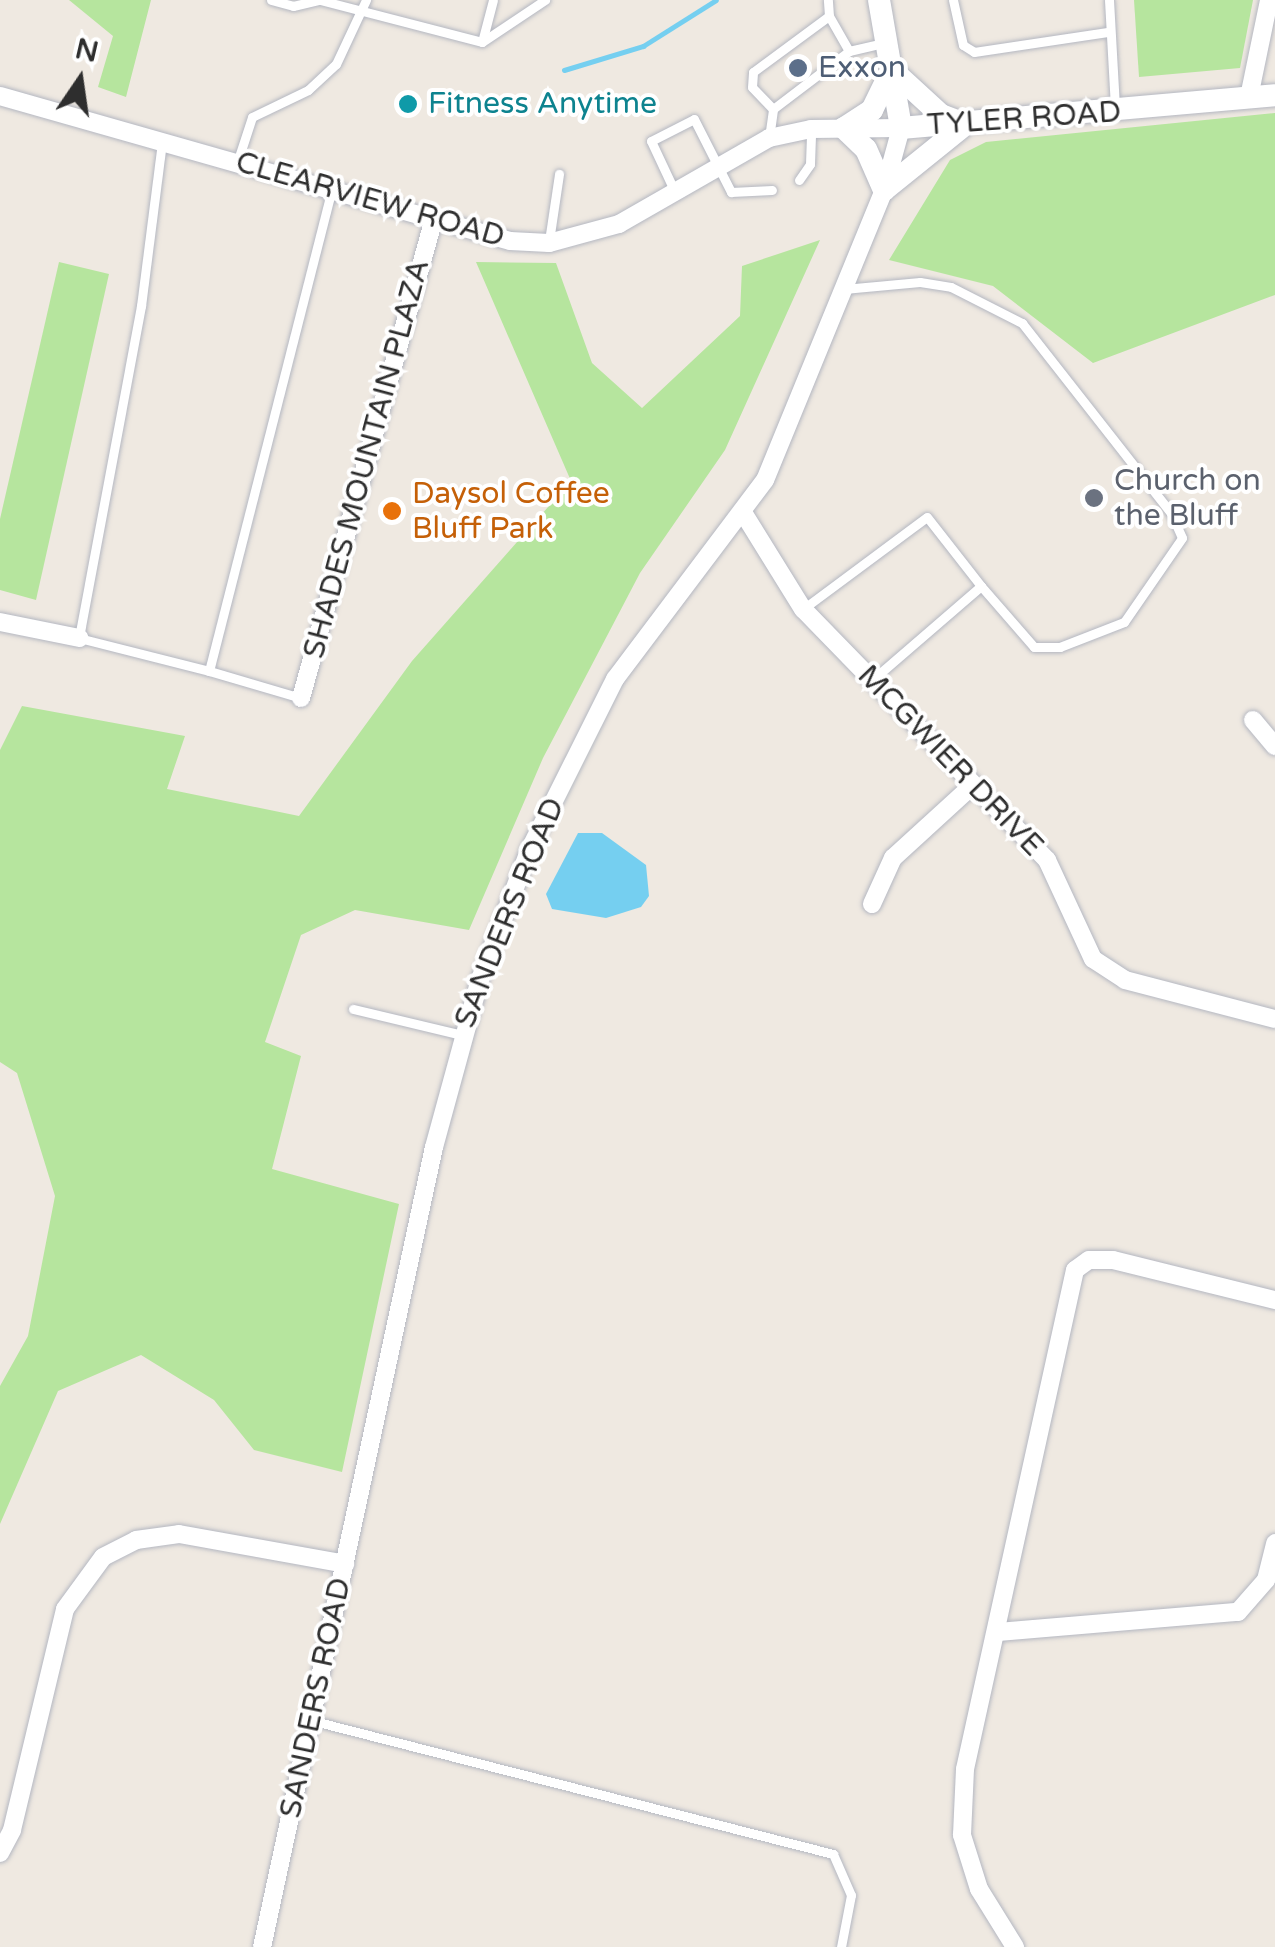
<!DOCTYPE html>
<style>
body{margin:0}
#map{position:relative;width:1275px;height:1947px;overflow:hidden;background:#efe9e1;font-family:"Varela Round",sans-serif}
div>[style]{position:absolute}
.green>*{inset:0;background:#b6e59e}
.water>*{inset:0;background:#75cff0}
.stream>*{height:5px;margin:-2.5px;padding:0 2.5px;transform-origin:2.5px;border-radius:2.5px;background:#75cff0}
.roads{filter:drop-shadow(0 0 2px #b4b7c1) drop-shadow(0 0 2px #b4b7c1)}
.lane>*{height:9px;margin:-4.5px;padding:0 4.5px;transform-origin:4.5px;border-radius:4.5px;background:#fff}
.street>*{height:18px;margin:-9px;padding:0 9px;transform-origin:9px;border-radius:9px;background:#fff}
.secondary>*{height:22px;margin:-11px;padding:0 11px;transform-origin:11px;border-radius:11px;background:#fff}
.dots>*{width:28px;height:28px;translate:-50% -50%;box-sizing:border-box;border:5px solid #fff;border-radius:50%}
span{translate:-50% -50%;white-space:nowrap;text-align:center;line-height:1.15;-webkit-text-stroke:8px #fff;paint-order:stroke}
.service-label{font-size:30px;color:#4e5e75}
.left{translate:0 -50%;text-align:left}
.culture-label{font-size:30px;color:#0d838f}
.street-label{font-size:30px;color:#2e2e2e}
.worship-label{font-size:30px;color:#5b616d}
.food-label{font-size:30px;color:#c56008}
.north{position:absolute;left:30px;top:30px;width:100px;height:100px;-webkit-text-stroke:8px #fff;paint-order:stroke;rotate:13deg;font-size:28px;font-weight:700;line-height:40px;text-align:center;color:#2e2e2e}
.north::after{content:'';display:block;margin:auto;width:35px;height:45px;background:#2e2e2e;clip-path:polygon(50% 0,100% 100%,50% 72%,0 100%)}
</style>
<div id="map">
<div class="green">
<div style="clip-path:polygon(69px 0,151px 0,126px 97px,98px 87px,113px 36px)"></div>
<div style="clip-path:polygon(1134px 0,1253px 0,1240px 68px,1139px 77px)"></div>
<div style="clip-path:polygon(1275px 113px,1275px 295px,1093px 363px,993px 286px,889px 260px,950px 160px,986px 142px)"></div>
<div style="clip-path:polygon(820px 240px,725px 450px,640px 573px,543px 758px,469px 930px,355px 910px,301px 935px,265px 1042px,301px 1056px,272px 1169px,399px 1204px,342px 1472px,254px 1450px,214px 1400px,141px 1355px,58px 1391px,0 1524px,0 1386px,28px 1336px,55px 1196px,17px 1073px,0 1062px,0 750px,22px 706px,185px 736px,167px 789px,299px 816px,412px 661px,571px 481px,476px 262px,556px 263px,592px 363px,642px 408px,740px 316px,742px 266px)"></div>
<div style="clip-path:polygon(59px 262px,109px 274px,36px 600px,0 590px,0 519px)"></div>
</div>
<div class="water">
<div style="clip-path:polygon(578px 833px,602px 833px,646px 865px,649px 896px,641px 907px,606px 918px,552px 909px,546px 894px)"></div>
</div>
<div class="stream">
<div style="left:564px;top:70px;width:83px;rotate:-16.9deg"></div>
<div style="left:643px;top:46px;width:86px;rotate:-32.2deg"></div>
</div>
<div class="roads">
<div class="lane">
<div style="left:271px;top:0;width:23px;rotate:15deg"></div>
<div style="left:293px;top:6px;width:28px;rotate:-13deg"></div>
<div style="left:320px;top:0;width:167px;rotate:14.5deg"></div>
<div style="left:482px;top:42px;width:43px;rotate:-75.3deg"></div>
<div style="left:953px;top:0;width:46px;rotate:77.5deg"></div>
<div style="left:963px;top:45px;width:13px;rotate:32deg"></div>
<div style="left:974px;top:52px;width:135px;rotate:-8.5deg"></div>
<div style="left:1109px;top:0;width:107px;rotate:86.8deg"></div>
<div style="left:829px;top:16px;width:40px;rotate:60.3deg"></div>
<div style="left:482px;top:42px;width:76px;rotate:-33.7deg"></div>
<div style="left:773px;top:109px;width:30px;rotate:-134deg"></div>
<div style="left:752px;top:87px;width:15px;rotate:-86deg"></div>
<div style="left:753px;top:72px;width:94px;rotate:-36.4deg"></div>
<div style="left:829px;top:16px;width:16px;rotate:-94deg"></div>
<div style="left:769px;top:138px;width:29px;rotate:-82deg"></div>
<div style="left:773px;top:109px;width:96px;rotate:-37.3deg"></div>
<div style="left:849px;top:51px;width:37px;rotate:-13deg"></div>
<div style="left:162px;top:142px;width:165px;rotate:97.3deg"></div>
<div style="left:141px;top:306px;width:338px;rotate:100.6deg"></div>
<div style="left:79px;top:638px;width:134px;rotate:14.2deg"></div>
<div style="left:237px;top:163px;width:48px;rotate:-71.9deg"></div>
<div style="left:252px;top:117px;width:62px;rotate:-25.7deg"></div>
<div style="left:308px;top:90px;width:38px;rotate:-43deg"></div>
<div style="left:336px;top:64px;width:71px;rotate:-64.9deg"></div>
<div style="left:799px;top:180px;width:19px;rotate:-55deg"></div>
<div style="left:810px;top:164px;width:35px;rotate:-88deg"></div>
<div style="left:674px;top:190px;width:54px;rotate:-115.1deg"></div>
<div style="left:651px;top:141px;width:48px;rotate:-27.1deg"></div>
<div style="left:694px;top:119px;width:82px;rotate:63.1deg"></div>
<div style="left:731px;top:192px;width:41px;rotate:-2.8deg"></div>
<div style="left:549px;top:241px;width:68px;rotate:-81.5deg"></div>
<div style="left:844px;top:289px;width:76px;rotate:-5.3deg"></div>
<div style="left:920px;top:282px;width:31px;rotate:9deg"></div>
<div style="left:951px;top:287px;width:80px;rotate:26.9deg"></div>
<div style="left:1022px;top:323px;width:241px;rotate:51.9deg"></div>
<div style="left:1171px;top:513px;width:27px;rotate:66deg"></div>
<div style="left:1182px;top:538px;width:102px;rotate:124.6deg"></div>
<div style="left:1124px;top:622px;width:69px;rotate:158.7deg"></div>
<div style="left:1060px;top:647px;width:26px;rotate:180deg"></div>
<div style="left:1034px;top:647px;width:81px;rotate:-131deg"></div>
<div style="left:803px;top:609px;width:154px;rotate:-36.6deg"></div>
<div style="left:927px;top:517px;width:88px;rotate:52deg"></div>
<div style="left:981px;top:586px;width:145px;rotate:139.2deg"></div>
<div style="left:301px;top:698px;width:96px;rotate:-163.6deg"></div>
<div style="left:209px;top:671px;width:496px;rotate:-75.7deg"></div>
<div style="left:353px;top:1009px;width:112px;rotate:13.4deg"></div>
<div style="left:310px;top:1720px;width:540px;rotate:14.37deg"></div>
<div style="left:833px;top:1854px;width:45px;rotate:66.3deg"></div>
<div style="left:851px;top:1895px;width:53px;rotate:100.9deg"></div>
</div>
<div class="street">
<div style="left:0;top:96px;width:530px;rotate:15.87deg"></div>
<div style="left:510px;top:241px;width:39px;rotate:3deg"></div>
<div style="left:549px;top:243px;width:73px;rotate:-15.2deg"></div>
<div style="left:619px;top:224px;width:173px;rotate:-29.8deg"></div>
<div style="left:769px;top:138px;width:43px;rotate:-12.1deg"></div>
<div style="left:811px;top:129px;width:90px;rotate:-0.6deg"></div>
<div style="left:901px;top:128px;width:64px;rotate:105.3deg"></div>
<div style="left:884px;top:190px;width:313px;rotate:112.3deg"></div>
<div style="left:765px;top:480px;width:249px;rotate:127deg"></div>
<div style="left:615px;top:679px;width:192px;rotate:116.6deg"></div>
<div style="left:529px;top:851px;width:137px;rotate:110.9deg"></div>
<div style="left:480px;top:979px;width:174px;rotate:105.3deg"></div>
<div style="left:434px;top:1147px;width:818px;rotate:102.13deg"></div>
<div style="left:1249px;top:97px;width:99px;rotate:-78.3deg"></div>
<div style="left:744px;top:514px;width:112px;rotate:58.2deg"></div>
<div style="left:803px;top:609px;width:350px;rotate:45.8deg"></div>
<div style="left:1047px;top:860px;width:109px;rotate:65.1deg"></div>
<div style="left:1093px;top:959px;width:38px;rotate:33deg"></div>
<div style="left:1125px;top:980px;width:155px;rotate:14.6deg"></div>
<div style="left:0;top:622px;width:81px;rotate:11.4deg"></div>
<div style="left:301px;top:698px;width:496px;rotate:-74.5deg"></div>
<div style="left:1253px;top:720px;width:34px;rotate:50deg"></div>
<div style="left:872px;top:904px;width:51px;rotate:-65.5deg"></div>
<div style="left:893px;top:858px;width:108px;rotate:-42.4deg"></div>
<div style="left:998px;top:1632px;width:241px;rotate:-4.8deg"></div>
<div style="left:1238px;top:1612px;width:43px;rotate:-48.8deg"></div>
<div style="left:1266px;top:1580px;width:38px;rotate:-76deg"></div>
<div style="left:0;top:1853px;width:26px;rotate:-62deg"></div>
<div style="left:12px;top:1830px;width:227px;rotate:-76.5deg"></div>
<div style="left:65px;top:1609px;width:64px;rotate:-53.8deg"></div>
<div style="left:103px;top:1557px;width:37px;rotate:-27deg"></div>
<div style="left:136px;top:1540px;width:43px;rotate:-7.9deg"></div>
<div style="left:179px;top:1534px;width:169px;rotate:10.2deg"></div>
<div style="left:1015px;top:1947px;width:68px;rotate:-121.8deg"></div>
<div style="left:979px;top:1889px;width:57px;rotate:-107.5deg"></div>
<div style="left:962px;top:1835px;width:66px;rotate:-87.4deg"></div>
<div style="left:965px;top:1769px;width:511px;rotate:-77.57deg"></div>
<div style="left:1075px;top:1270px;width:17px;rotate:-36deg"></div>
<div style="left:1089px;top:1260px;width:24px"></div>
<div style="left:1113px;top:1260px;width:167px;rotate:13.9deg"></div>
</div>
<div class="secondary">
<div style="left:879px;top:0;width:130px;rotate:80.2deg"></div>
<div style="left:901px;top:128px;width:375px;rotate:-5deg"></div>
<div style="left:892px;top:70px;width:67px;rotate:42.6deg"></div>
<div style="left:941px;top:115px;width:22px;rotate:21deg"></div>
<div style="left:891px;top:71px;width:43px;rotate:116deg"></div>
<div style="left:872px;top:110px;width:33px;rotate:147deg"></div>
<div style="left:844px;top:128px;width:30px;rotate:44deg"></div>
<div style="left:866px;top:149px;width:45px;rotate:66.3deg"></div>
<div style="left:884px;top:190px;width:100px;rotate:-38.9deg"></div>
</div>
</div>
<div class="dots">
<div style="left:798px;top:68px;background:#5c6f8a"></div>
<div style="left:408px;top:104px;background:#0f9aa8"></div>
<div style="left:1094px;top:498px;background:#6b7280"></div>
<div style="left:392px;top:511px;background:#e8710a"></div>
</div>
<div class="service-label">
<span class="left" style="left:818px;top:68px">Exxon</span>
</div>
<div class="culture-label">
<span class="left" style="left:428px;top:104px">Fitness Anytime</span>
</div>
<div class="street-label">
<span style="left:1024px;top:119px;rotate:-4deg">TYLER ROAD</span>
<span style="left:370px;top:200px;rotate:16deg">CLEARVIEW ROAD</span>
<span style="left:367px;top:459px;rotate:-75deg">SHADES MOUNTAIN PLAZA</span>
<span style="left:950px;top:761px;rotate:46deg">MCGWIER DRIVE</span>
<span style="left:510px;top:913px;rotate:-68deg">SANDERS ROAD</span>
<span style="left:316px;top:1698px;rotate:-78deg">SANDERS ROAD</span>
</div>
<div class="worship-label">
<span class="left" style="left:1114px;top:498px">Church on<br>the Bluff</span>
</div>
<div class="food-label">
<span class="left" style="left:412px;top:511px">Daysol Coffee<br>Bluff Park</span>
</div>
<div class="north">N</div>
</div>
